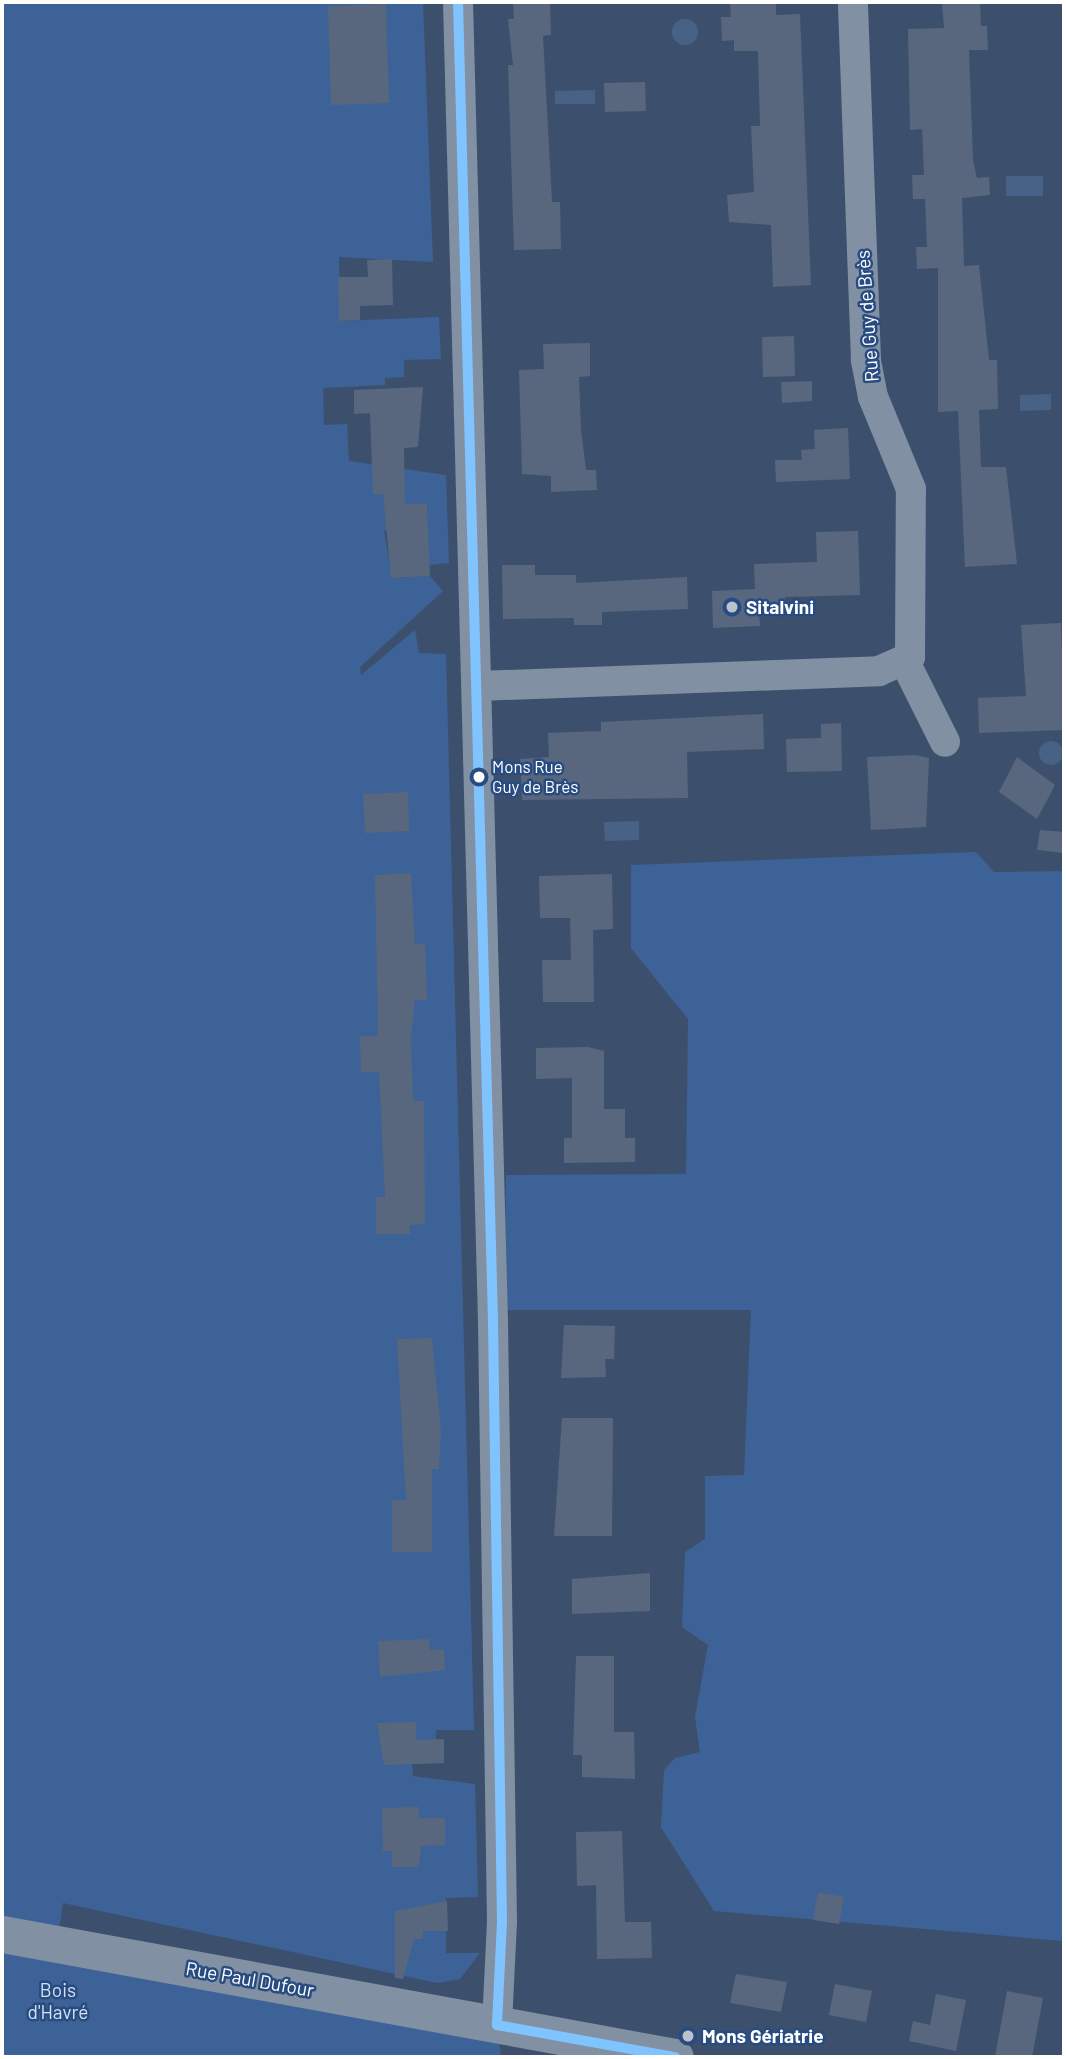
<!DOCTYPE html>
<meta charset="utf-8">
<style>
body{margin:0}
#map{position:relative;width:1066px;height:2059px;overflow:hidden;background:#3c506d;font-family:Barlow,sans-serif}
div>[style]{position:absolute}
.green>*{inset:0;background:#3d6297}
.water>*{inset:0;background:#486186}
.round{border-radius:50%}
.building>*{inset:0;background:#58677e}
.minor>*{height:30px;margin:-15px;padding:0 15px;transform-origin:15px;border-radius:15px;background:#8290a3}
.tertiary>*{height:37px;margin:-18.5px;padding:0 18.5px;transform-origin:18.5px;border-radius:18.5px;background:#8290a3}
.bus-1>*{height:10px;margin:-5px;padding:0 5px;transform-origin:5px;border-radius:5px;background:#80c4ff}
.dots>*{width:19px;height:19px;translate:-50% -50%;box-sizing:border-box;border:4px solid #284c81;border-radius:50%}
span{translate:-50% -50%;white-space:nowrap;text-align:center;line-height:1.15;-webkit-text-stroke:5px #284c81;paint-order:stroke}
.bus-label{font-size:17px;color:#fff}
.left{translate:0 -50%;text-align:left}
.street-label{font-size:19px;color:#fff}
.poi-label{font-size:19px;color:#fff;font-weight:700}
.park-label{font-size:19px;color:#d3e1f5}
.frame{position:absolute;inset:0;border:4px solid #fff;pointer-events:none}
</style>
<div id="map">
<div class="green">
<div style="clip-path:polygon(2px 2px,423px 2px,433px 262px,339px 257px,340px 321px,439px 317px,441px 359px,404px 360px,404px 377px,385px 378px,385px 385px,323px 388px,324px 425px,347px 424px,349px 461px,446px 475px,449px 563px,429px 565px,427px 503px,390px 505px,390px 531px,384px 531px,392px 578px,430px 576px,443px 591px,360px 667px,361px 675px,415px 630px,419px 653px,446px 654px,474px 1730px,436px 1730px,435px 1763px,412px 1764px,413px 1776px,475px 1784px,478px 1897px,446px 1898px,446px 1953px,480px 1953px,460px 1979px,437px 1983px,63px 1903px,57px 1944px,497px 2025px,501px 2057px,2px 2057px)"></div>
<div style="clip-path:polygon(976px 852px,994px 872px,1064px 871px,1064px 1941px,714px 1911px,661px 1827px,664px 1770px,675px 1758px,700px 1752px,695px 1717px,708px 1645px,682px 1627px,685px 1552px,705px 1539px,705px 1476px,744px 1475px,751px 1310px,505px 1310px,506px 1175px,686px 1174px,688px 1019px,631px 948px,631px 865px)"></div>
</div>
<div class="water">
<div class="round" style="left:672px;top:19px;width:26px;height:26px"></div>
<div style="clip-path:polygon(595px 90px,595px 104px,555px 104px,555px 91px)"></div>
<div style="clip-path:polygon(1006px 176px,1043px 176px,1043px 196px,1006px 196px)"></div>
<div style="clip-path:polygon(1051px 394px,1051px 410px,1020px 411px,1020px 395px)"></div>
<div class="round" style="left:1039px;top:741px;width:24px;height:24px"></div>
<div style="clip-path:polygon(639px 821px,639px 840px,605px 841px,604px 822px)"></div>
</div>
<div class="building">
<div style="clip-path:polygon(513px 2px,550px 2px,551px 35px,543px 36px,552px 202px,560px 202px,561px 249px,514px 250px,508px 65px,513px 65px,508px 19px,514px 19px)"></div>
<div style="clip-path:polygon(730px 2px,776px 2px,776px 15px,800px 14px,811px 285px,773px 287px,771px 225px,729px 222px,727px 195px,754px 192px,751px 126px,760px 126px,758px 51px,734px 51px,734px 40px,722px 41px,721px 17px,731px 17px)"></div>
<div style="clip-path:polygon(942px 2px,980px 2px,981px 26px,987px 26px,988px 50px,969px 50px,973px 160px,977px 178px,989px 177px,990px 195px,962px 198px,964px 266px,979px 265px,989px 360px,997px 360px,998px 409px,979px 410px,981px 467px,1006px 467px,1017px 564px,965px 567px,958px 411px,938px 412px,938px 268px,917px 269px,916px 247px,927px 247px,925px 199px,913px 199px,912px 175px,924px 175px,922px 129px,910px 130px,908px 29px,944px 28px)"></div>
<div style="clip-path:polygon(386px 4px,389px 103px,331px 105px,328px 6px)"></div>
<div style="clip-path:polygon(645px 82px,646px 111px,605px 112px,604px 83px)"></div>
<div style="clip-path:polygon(392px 259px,393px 305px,360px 306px,360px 320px,339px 321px,338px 277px,368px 277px,367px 260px)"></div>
<div style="clip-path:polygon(794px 336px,795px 376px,763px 377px,762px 337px)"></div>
<div style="clip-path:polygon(590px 343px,590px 376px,579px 377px,581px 430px,586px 470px,596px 470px,597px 490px,551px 492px,551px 476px,522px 474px,519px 370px,544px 369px,543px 344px)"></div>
<div style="clip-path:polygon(812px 381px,812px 401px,782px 403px,781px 382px)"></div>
<div style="clip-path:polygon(423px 387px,418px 447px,404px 448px,405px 504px,427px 503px,430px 576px,391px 578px,383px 494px,373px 494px,370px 413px,354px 414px,354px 390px)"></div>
<div style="clip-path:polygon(848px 428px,850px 479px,776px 482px,775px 460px,802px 460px,801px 450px,815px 449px,814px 430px)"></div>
<div style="clip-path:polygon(858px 531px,860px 595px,785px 597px,786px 607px,759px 608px,760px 626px,713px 628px,712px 591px,755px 589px,754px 564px,817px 562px,816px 532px)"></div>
<div style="clip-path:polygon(502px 565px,535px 565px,535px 575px,576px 575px,576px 583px,687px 577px,688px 609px,602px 612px,602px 625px,574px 625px,574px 618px,503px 619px)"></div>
<div style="clip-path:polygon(1061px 623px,1064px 730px,979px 733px,978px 698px,1026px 696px,1021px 625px)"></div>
<div style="clip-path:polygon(763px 714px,764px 749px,687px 752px,688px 798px,522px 800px,520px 759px,549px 757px,548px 733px,601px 731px,601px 722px)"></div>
<div style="clip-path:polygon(841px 723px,842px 771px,787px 772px,786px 739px,821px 738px,821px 724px)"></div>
<div style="clip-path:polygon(915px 755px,929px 758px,926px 827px,871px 830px,867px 757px)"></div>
<div style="clip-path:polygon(1017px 757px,1055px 785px,1037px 819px,999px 792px)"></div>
<div style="clip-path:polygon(408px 792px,409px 831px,365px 833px,363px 794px)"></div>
<div style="clip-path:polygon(1040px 830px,1064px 832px,1064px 853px,1037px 850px)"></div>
<div style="clip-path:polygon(411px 873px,415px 944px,425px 944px,427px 1000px,415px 1000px,411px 1038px,413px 1101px,424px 1101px,425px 1224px,410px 1225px,410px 1234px,376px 1234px,376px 1197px,385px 1197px,379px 1072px,361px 1072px,360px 1036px,378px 1036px,375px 875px)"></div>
<div style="clip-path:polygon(612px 874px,613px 929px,593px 930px,594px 1002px,543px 1002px,542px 960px,571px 960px,570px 918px,540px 918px,539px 876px)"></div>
<div style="clip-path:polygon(588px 1047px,604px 1051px,604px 1109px,625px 1109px,625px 1138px,635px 1138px,635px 1162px,564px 1163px,564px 1138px,572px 1138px,572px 1078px,536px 1079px,536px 1048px)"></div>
<div style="clip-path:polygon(564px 1325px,615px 1326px,614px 1359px,605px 1359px,606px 1377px,561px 1378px)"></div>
<div style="clip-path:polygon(432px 1338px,441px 1433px,439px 1469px,432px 1469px,432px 1552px,392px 1552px,392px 1500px,406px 1500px,397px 1339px)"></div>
<div style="clip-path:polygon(562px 1418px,613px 1418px,612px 1536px,554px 1536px)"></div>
<div style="clip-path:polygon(650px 1573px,650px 1611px,572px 1614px,572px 1579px)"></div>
<div style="clip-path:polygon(429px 1639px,430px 1650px,444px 1649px,445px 1670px,380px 1677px,378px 1641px)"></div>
<div style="clip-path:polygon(576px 1656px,614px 1656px,614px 1732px,634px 1732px,635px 1779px,582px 1777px,582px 1755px,573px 1755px)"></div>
<div style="clip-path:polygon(416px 1722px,416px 1740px,444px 1739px,444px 1763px,384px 1765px,377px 1723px)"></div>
<div style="clip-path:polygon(419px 1807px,419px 1818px,445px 1818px,445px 1845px,421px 1846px,419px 1867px,392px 1867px,392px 1851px,383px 1851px,382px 1808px)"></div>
<div style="clip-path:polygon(622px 1831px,625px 1922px,651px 1922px,652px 1958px,597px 1959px,596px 1885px,577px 1886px,576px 1832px)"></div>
<div style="clip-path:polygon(818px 1892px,844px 1897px,839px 1924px,813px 1920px)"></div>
<div style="clip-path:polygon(447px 1901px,448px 1931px,423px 1931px,423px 1939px,414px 1939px,403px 1979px,395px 1978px,395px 1911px)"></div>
<div style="clip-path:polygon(736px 1974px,787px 1982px,781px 2012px,730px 2003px)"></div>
<div style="clip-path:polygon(835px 1984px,872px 1991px,866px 2022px,829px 2015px)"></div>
<div style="clip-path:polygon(1007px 1991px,1043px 1998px,1032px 2057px,995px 2057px)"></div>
<div style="clip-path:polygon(936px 1994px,966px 2000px,956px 2051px,909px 2041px,913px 2021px,930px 2025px)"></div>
</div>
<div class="minor">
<div style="left:458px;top:2px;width:1321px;rotate:88.48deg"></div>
<div style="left:493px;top:1323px;width:599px;rotate:89.14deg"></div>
<div style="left:502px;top:1922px;width:103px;rotate:92.8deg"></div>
<div style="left:906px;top:664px;width:87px;rotate:63.4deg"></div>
<div style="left:479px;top:686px;width:400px;rotate:-2.1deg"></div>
<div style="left:879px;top:671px;width:34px;rotate:-24deg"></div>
<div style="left:910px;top:657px;width:168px;rotate:-89.7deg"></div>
<div style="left:911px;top:489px;width:100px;rotate:-112.4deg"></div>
<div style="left:873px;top:397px;width:38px;rotate:-101deg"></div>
<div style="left:866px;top:360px;width:358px;rotate:-92.1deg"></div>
</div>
<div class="tertiary">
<div style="left:2px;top:1934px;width:684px;rotate:10.36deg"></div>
</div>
<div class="bus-1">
<div style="left:458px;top:2px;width:1321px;rotate:88.48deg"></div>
<div style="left:493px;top:1323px;width:599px;rotate:89.14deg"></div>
<div style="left:502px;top:1922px;width:103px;rotate:92.8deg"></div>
<div style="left:497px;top:2025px;width:181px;rotate:10.2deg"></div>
</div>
<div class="dots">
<div style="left:732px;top:607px;background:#bbc2cc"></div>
<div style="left:479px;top:777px;background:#fff"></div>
<div style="left:688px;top:2036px;background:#bbc2cc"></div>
</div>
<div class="bus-label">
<span class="left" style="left:492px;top:777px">Mons Rue<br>Guy de Brès</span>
</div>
<div class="street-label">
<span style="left:867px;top:316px;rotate:-94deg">Rue Guy de Brès</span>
<span style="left:250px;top:1979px;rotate:10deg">Rue Paul Dufour</span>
</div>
<div class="poi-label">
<span class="left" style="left:746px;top:607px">Sitalvini</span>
<span class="left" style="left:702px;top:2036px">Mons Gériatrie</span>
</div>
<div class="park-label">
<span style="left:58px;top:2001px">Bois<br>d'Havré</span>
</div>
<div class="frame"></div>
</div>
